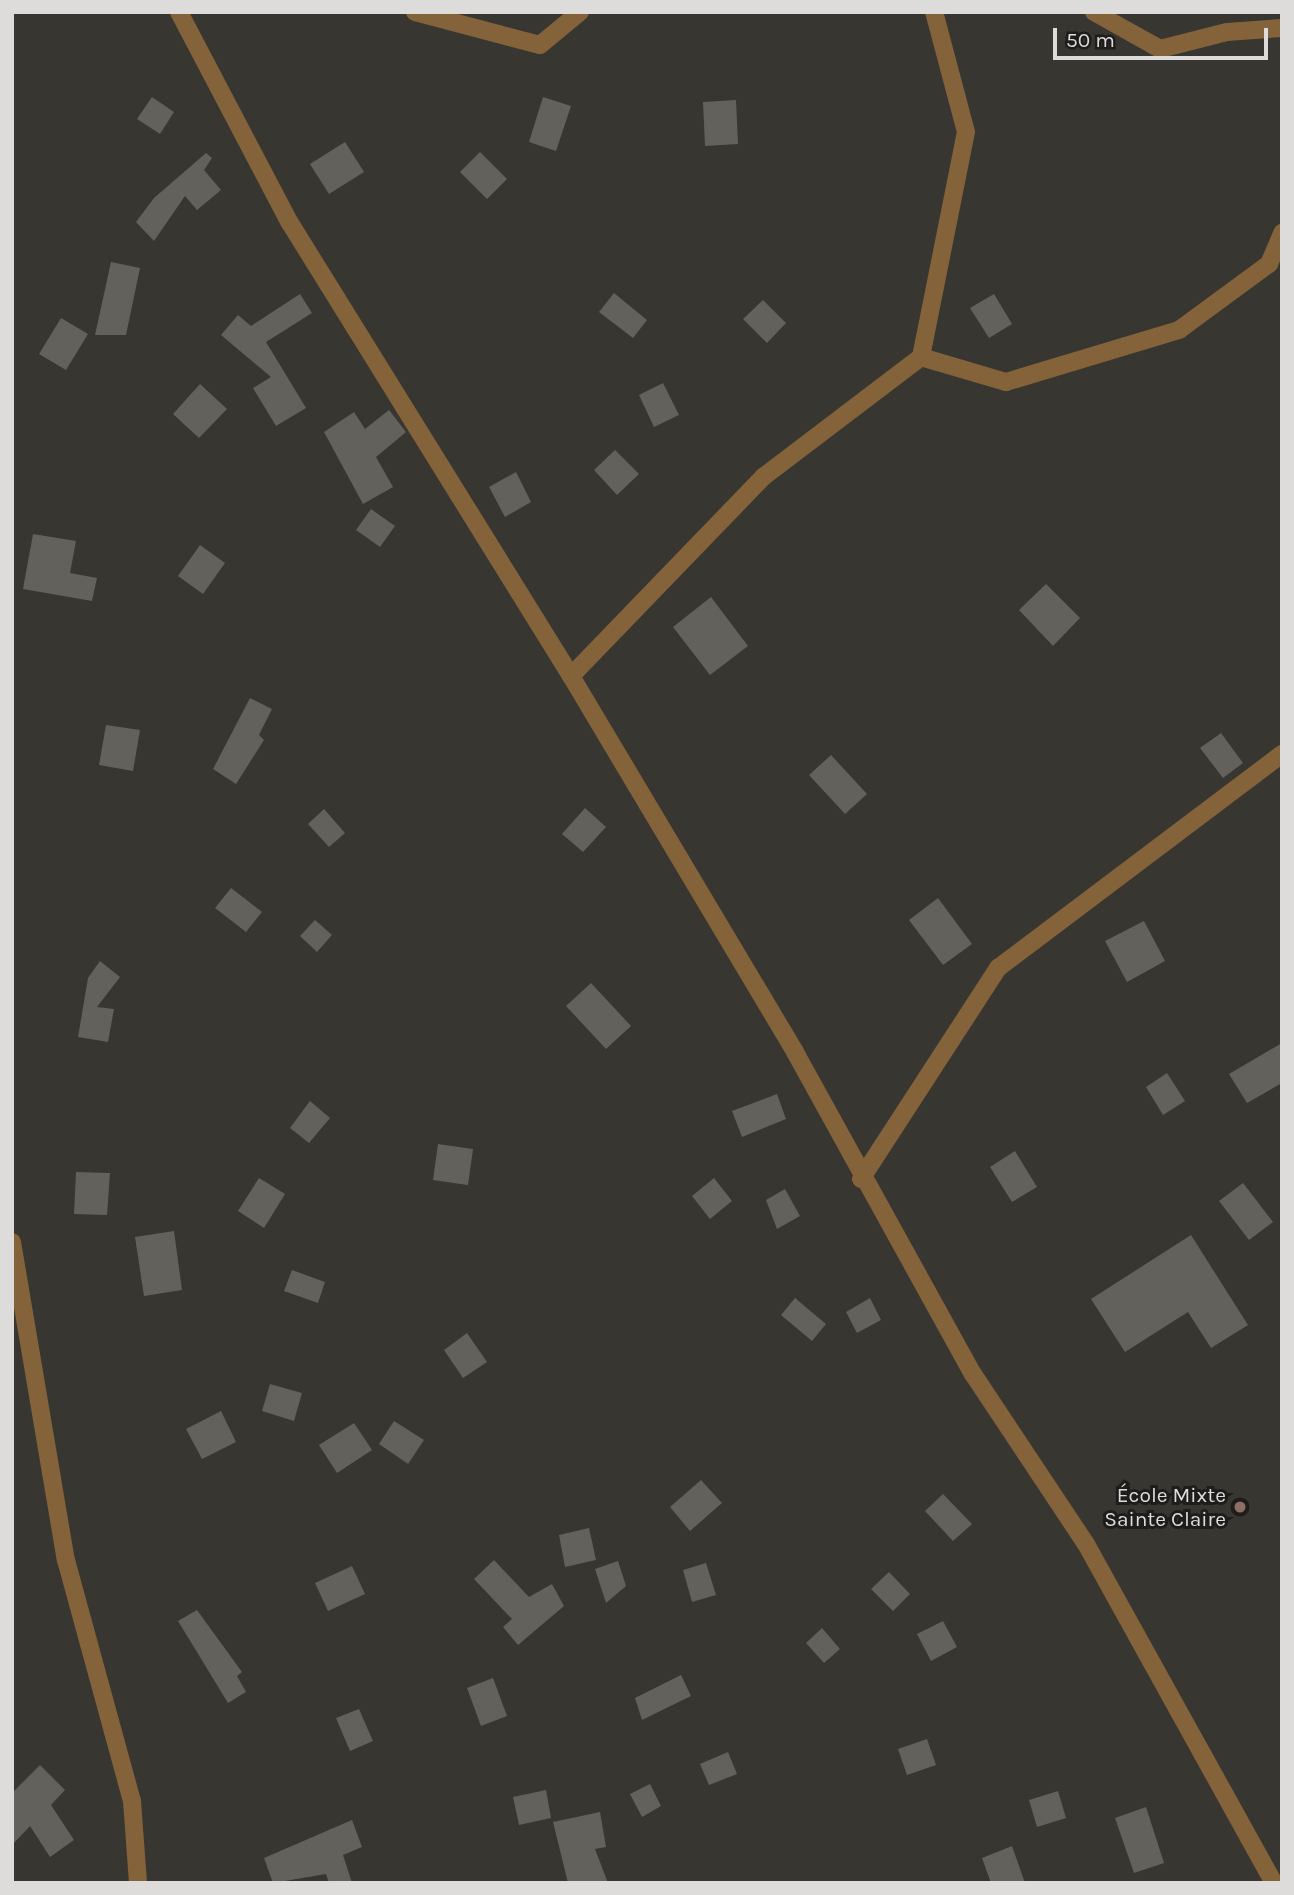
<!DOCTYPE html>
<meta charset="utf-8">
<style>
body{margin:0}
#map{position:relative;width:1294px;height:1895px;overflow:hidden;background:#383631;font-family:Karla,sans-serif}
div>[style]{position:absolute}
.building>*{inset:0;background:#63615c}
.minor>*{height:18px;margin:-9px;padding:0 9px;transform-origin:9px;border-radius:9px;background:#84623a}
.dots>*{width:19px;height:19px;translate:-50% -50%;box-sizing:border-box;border:4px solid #1e1d1b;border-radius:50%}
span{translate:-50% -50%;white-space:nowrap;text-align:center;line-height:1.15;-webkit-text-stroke:6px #1e1d1b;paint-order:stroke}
.poi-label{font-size:21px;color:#dedcda}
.right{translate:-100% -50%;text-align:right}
.frame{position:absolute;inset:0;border:14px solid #dedcda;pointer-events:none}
.scale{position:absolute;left:1053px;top:28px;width:215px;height:32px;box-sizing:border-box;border:4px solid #dedcda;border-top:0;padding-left:9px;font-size:21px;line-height:24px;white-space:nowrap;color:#dedcda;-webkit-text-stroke:5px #1e1d1b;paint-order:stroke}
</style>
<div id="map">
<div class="building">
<div style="clip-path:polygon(152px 97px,174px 112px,160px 134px,137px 119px)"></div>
<div style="clip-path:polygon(543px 97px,571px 106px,556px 151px,529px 142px)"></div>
<div style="clip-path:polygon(736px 100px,738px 144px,705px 146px,703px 102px)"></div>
<div style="clip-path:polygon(345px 142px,364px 172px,329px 194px,310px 164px)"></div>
<div style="clip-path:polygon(480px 152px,507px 179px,487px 199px,460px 172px)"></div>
<div style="clip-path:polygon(206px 153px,212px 158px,204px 170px,221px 190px,197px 210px,185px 196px,154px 241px,136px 222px,154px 198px)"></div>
<div style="clip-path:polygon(111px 262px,140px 268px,126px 335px,95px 335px)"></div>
<div style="clip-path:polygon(614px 293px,647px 320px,633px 338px,599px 312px)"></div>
<div style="clip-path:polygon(300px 294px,312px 313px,266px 342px,306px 408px,276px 426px,253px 388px,271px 377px,221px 335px,238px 315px,251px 326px)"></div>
<div style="clip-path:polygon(994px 294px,1012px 324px,989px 338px,970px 308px)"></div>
<div style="clip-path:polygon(763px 300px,786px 323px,767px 343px,743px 319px)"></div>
<div style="clip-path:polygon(61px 318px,88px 334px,66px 370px,39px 354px)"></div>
<div style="clip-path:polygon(663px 383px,679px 415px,654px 427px,639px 395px)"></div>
<div style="clip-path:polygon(200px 384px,227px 409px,199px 438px,173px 414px)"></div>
<div style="clip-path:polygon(389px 410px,406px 432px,376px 457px,393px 487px,363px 504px,324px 432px,354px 412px,365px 429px)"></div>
<div style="clip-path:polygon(615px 450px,639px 474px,617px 495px,594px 470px)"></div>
<div style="clip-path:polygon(516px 472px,531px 502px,505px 517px,489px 487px)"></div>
<div style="clip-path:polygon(371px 509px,395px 526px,380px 547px,356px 530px)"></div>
<div style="clip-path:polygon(33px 534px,76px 541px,70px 573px,97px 578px,92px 601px,23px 589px)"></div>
<div style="clip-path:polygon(200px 545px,225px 563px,203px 594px,178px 576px)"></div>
<div style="clip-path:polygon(1046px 584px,1080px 618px,1053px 646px,1019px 610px)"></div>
<div style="clip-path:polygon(711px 597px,748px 646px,710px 675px,673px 627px)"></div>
<div style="clip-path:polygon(250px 698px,272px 709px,259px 735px,264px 740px,236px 784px,213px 769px)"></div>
<div style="clip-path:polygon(106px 725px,140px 730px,133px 771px,99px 765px)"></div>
<div style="clip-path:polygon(1221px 733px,1243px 763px,1223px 778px,1200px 748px)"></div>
<div style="clip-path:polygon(831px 755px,867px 794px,845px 814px,809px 775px)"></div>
<div style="clip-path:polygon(585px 808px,606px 827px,583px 852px,562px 834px)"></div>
<div style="clip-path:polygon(324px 809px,345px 833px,329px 847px,308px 824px)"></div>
<div style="clip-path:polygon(231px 888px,262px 912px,246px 932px,215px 908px)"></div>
<div style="clip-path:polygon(938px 898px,972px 944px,943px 965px,909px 920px)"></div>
<div style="clip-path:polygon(315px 920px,332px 935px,317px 952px,300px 936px)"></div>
<div style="clip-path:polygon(1144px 921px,1165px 961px,1127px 982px,1105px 941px)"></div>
<div style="clip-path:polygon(100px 961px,120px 977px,97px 1007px,114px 1009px,108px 1042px,78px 1037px,88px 978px)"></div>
<div style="clip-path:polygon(591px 983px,631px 1026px,606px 1049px,566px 1006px)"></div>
<div style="clip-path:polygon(1282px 1043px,1282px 1083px,1247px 1103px,1229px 1074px)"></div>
<div style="clip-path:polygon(1167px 1073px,1185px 1101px,1163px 1115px,1146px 1087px)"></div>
<div style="clip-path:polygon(777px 1094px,786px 1119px,742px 1137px,732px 1111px)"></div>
<div style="clip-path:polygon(310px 1101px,330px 1118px,309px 1143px,290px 1128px)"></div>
<div style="clip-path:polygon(438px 1144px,473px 1149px,468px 1185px,433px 1180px)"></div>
<div style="clip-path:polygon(1015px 1151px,1037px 1187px,1012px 1202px,990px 1167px)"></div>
<div style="clip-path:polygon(76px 1172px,110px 1173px,107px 1215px,74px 1214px)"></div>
<div style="clip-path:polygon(259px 1178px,285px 1194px,264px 1228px,238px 1211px)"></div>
<div style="clip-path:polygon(714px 1178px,732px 1201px,710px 1219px,692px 1196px)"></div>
<div style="clip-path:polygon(1243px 1183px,1273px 1222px,1249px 1240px,1219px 1201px)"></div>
<div style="clip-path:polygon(785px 1189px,800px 1216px,777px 1229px,766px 1200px)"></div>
<div style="clip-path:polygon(174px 1231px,182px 1290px,144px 1296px,135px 1237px)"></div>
<div style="clip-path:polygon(1191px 1235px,1248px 1325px,1211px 1348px,1188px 1312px,1125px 1352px,1091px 1299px)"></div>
<div style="clip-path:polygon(292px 1270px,325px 1282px,318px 1303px,284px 1291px)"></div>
<div style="clip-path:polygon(795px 1298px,826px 1324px,812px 1341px,781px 1315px)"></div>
<div style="clip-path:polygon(870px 1298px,881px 1320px,857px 1333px,846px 1312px)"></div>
<div style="clip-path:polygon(467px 1333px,487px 1362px,463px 1378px,444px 1350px)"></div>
<div style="clip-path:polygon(270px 1384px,302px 1393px,294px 1421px,262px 1411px)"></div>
<div style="clip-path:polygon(221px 1411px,236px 1442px,202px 1459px,186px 1429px)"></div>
<div style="clip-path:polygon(394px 1421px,424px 1440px,408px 1464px,379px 1444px)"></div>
<div style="clip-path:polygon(354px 1423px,372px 1450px,337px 1473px,319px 1445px)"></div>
<div style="clip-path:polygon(701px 1480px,722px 1503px,690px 1531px,670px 1507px)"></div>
<div style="clip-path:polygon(943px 1494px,972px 1524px,953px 1541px,925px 1511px)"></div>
<div style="clip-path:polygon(589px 1528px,596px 1560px,565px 1567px,559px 1535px)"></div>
<div style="clip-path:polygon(494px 1560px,529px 1597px,552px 1584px,564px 1606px,518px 1645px,503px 1627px,512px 1619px,474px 1579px)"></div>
<div style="clip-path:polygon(618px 1561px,626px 1586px,606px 1603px,595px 1569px)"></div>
<div style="clip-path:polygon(706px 1563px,716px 1595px,692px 1602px,683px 1570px)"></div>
<div style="clip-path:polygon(352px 1566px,365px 1594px,328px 1611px,315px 1583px)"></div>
<div style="clip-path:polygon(889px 1572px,910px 1594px,893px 1611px,871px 1589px)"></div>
<div style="clip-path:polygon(197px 1610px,242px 1672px,237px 1676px,246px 1692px,228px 1703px,178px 1621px)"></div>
<div style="clip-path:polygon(943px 1621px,957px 1647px,931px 1661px,917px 1634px)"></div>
<div style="clip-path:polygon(822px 1628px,840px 1649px,824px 1663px,806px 1643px)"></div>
<div style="clip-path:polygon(681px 1675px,691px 1696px,642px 1720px,635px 1698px)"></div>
<div style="clip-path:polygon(493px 1678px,507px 1716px,481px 1726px,467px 1688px)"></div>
<div style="clip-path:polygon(359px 1709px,373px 1741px,350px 1751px,336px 1718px)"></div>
<div style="clip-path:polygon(927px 1739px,936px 1765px,907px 1775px,898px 1749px)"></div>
<div style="clip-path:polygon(728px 1752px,737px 1774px,709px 1785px,700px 1764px)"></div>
<div style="clip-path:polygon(40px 1765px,65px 1790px,51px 1805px,74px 1840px,50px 1857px,30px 1826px,12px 1845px,12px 1793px)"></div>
<div style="clip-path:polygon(650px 1784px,661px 1806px,642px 1817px,630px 1794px)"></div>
<div style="clip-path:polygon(546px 1790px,551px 1818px,519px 1825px,513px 1797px)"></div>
<div style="clip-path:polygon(1058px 1791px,1066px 1818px,1037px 1827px,1029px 1800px)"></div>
<div style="clip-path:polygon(1146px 1807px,1164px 1863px,1134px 1873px,1115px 1818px)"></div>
<div style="clip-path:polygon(600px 1812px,606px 1847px,595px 1849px,608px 1883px,568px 1883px,553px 1822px)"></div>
<div style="clip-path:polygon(352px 1820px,362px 1847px,343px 1855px,352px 1883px,329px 1883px,326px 1874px,273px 1883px,264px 1858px)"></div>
<div style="clip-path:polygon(1012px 1846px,1025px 1883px,991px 1883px,982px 1858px)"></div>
</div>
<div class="minor">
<div style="left:179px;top:12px;width:238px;rotate:62.3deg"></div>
<div style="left:290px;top:223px;width:533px;rotate:58.19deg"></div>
<div style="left:571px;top:676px;width:438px;rotate:59.2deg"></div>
<div style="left:795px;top:1052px;width:368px;rotate:61.1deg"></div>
<div style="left:973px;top:1374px;width:204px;rotate:56.4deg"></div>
<div style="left:1086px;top:1544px;width:388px;rotate:61deg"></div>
<div style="left:415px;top:12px;width:129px;rotate:14.8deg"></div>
<div style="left:540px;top:45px;width:52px;rotate:-39.5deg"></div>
<div style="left:1094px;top:12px;width:76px;rotate:29.3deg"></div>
<div style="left:1160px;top:49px;width:69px;rotate:-14.2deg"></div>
<div style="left:1227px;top:32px;width:55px;rotate:-4.2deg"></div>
<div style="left:921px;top:357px;width:89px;rotate:16.4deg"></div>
<div style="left:1006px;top:382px;width:181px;rotate:-16.7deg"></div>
<div style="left:1179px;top:330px;width:112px;rotate:-36.3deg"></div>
<div style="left:1269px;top:264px;width:34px;rotate:-67deg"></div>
<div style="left:571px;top:676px;width:277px;rotate:-46deg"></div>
<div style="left:763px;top:477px;width:198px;rotate:-37.2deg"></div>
<div style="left:921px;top:357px;width:229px;rotate:-78.7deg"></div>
<div style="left:966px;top:132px;width:124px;rotate:-104.9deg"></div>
<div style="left:861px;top:1179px;width:252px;rotate:-57deg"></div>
<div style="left:998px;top:968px;width:356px;rotate:-37deg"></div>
<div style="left:12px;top:1242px;width:323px;rotate:80.4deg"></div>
<div style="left:66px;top:1560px;width:250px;rotate:74.7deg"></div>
<div style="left:132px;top:1801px;width:82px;rotate:85.8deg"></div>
</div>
<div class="dots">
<div style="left:1240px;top:1507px;background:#8d6e63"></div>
</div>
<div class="poi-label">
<span class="right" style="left:1226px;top:1507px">École Mixte<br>Sainte Claire</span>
</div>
<div class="frame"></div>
<div class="scale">50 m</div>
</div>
